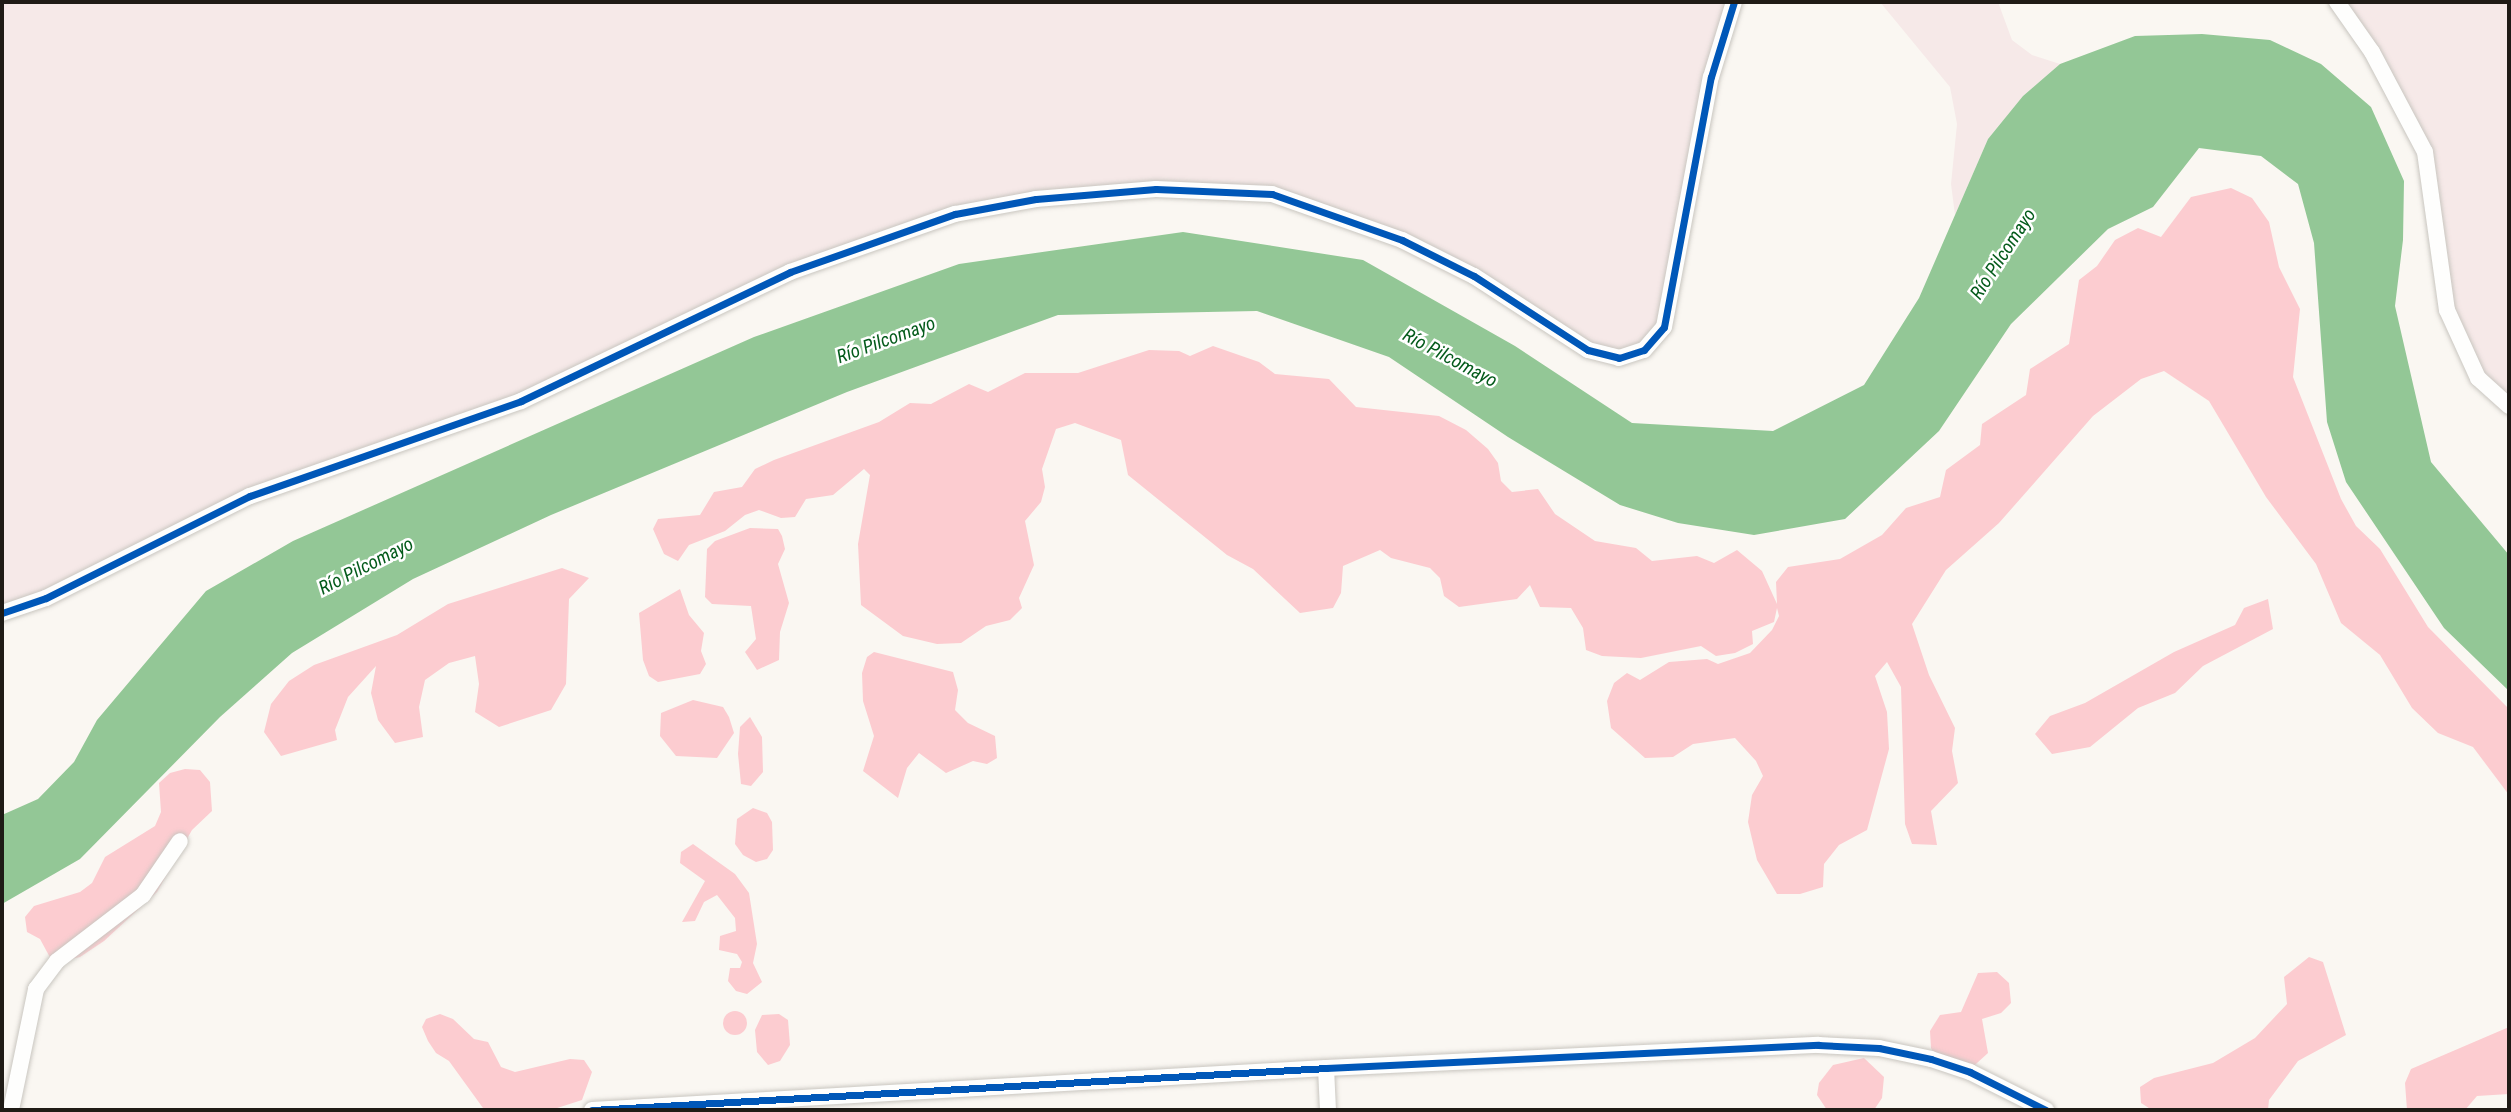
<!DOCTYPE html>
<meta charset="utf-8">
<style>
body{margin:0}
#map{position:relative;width:2511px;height:1112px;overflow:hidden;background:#faf7f2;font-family:"Roboto Condensed",sans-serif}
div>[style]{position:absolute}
.green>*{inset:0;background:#f6e9e8}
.forest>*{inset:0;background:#fcccd0}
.round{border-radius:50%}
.water>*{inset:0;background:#93c796}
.roads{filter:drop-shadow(0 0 2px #c9c6c0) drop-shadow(0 0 2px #c9c6c0)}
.minor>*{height:16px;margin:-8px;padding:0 8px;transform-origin:8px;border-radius:8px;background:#fefefd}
.cycleway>*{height:7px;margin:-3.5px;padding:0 3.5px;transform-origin:3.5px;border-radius:3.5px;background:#0057b8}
span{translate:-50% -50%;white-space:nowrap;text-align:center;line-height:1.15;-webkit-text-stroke:5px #fff;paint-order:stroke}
.water-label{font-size:19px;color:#045b1b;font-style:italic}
.frame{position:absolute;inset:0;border:4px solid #1f1b16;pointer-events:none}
</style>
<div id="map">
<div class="green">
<div style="clip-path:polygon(2px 2px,1734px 2px,1664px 327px,1644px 350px,1588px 350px,1474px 276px,1272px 194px,1036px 200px,862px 248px,521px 401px,318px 470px,2px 613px)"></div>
<div style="clip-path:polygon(1880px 2px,1998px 2px,2012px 40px,2032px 55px,2060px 64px,2023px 96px,1988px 139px,1955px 215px,1951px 184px,1957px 124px,1950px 87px)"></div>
<div style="clip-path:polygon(2337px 2px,2509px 2px,2509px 406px,2459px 343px,2425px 152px)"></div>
</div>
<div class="forest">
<div style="clip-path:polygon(2231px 188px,2252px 198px,2269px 222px,2279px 267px,2300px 309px,2293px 377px,2341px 499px,2356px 526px,2380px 549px,2428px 627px,2509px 709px,2509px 795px,2473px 747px,2438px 733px,2412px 708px,2380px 655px,2341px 623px,2316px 564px,2266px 497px,2209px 401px,2164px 371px,2141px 379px,2093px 416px,1999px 523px,1946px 570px,1912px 624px,1929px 675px,1955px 728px,1952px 751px,1958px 783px,1931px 811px,1937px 845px,1912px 844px,1905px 824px,1901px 687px,1887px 662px,1875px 676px,1887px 712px,1889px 749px,1867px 830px,1839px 845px,1824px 864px,1823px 887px,1800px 894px,1777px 894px,1757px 860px,1748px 822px,1752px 795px,1763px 776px,1756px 761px,1735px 738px,1693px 744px,1673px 757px,1645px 758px,1611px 728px,1607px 701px,1614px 683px,1627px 673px,1640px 680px,1669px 662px,1707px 659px,1718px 664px,1750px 653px,1772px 630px,1779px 616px,1777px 608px,1774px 622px,1752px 631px,1753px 644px,1735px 653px,1716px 656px,1701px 646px,1641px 658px,1602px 656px,1586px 650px,1583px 628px,1571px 608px,1540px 607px,1530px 585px,1517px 599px,1459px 607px,1444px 596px,1440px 578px,1430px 568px,1391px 558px,1380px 550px,1343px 566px,1341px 593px,1333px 608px,1300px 613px,1253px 569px,1227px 555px,1128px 475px,1121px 440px,1075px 423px,1056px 429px,1042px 469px,1045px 487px,1041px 502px,1025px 521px,1034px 565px,1019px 598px,1022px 608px,1010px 620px,986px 626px,961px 643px,937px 644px,903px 636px,861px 605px,858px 544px,870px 475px,864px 469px,833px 495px,806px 499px,795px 517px,781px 518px,759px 510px,745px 515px,725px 531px,689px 545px,678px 561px,664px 554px,653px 529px,658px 519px,700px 515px,714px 492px,742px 487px,755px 469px,774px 460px,879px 422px,910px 403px,931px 404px,969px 384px,988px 392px,1025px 373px,1078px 373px,1149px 350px,1179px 351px,1190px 356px,1213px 346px,1259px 362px,1275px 374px,1329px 379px,1356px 407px,1439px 416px,1466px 430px,1488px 449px,1498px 463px,1501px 481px,1512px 492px,1538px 489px,1555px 514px,1595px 541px,1636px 548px,1652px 561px,1697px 556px,1714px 563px,1737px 550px,1762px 571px,1777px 604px,1776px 582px,1788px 567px,1840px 559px,1882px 535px,1906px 508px,1940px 497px,1946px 470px,1980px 445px,1982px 424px,2026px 395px,2030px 369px,2069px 344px,2079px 280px,2097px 266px,2115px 240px,2138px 228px,2161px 237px,2191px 197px)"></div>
<div style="clip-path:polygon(750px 528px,778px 529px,782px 536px,785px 549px,778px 564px,789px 603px,780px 632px,779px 660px,757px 670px,745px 652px,756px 639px,751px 606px,712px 604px,705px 597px,707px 549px,715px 541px)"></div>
<div style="clip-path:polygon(562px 568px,589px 578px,569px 599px,566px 684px,551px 710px,499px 727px,475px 712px,479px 684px,475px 656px,449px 663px,425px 680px,419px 707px,423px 737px,395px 743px,378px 720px,371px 693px,376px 666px,348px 697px,335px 730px,337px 740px,281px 756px,264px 732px,271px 704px,289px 681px,314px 665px,397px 635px,448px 604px)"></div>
<div style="clip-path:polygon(680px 589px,689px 615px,704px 633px,701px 651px,706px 664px,700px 674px,658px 682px,649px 676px,643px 660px,639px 613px)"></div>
<div style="clip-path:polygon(2268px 599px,2273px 629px,2203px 666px,2175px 693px,2138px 708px,2090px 747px,2052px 754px,2035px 734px,2050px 716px,2085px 703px,2174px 652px,2235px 625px,2244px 608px)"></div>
<div style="clip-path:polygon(874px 652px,953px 672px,958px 690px,955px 710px,968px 723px,995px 736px,997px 758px,987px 764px,973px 761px,946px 773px,919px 753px,907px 768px,898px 798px,863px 771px,874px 736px,863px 701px,862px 673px,867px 657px)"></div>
<div style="clip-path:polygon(693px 700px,723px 707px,729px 717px,734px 733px,717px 758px,676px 756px,660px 736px,661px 713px)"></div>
<div style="clip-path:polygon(750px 717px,762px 737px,763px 772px,751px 786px,741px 784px,738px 754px,740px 727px)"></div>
<div style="clip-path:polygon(185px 769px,200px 770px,210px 782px,212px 811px,192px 830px,157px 892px,104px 941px,80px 957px,53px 963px,40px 939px,27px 932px,25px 917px,34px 906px,80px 892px,92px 883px,105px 857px,155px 826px,161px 812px,159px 783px,170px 773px)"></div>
<div style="clip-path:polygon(753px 808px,767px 813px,772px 822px,773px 850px,767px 859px,756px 862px,743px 855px,735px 844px,737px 819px)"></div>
<div style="clip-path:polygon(693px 844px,735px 874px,749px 893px,757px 944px,753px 963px,762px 982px,747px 994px,736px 991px,728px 981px,730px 968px,740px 968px,742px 962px,737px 954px,719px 950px,720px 936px,736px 931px,735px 918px,717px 895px,704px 902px,695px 921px,682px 922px,705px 881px,680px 863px,681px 852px)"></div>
<div style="clip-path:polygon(2309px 957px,2323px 962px,2346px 1035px,2298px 1061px,2269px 1100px,2268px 1110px,2152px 1110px,2141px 1103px,2140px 1087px,2154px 1078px,2213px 1063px,2255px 1038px,2287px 1004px,2284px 977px)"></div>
<div style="clip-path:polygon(1997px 972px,2009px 983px,2011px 1003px,2001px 1013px,1982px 1019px,1988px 1053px,1966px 1073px,1939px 1064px,1931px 1048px,1930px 1031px,1940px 1015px,1961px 1012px,1978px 973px)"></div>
<div class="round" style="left:723px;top:1011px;width:24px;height:24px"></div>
<div style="clip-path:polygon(440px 1014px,453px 1019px,474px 1039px,488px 1042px,501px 1067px,515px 1072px,570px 1059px,584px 1060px,592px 1072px,582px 1100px,551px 1110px,483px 1108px,449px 1061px,436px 1053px,428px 1041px,422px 1027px,426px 1019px)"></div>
<div style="clip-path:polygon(779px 1014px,788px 1020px,790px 1045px,780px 1061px,768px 1065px,757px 1052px,755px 1030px,762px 1015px)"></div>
<div style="clip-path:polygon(2509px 1027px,2509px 1094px,2477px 1096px,2465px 1110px,2407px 1110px,2405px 1083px,2411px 1069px)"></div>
<div style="clip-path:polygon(1864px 1058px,1884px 1077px,1882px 1098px,1874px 1110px,1827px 1110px,1817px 1095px,1819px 1083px,1833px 1065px)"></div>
</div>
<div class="water">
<div style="clip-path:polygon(2202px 34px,2270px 40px,2321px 64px,2371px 107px,2404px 181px,2403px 240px,2395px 306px,2431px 462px,2509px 555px,2509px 691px,2444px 628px,2346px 482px,2327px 422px,2314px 243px,2298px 184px,2261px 156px,2199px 148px,2153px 207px,2108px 229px,2011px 324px,1939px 431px,1845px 519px,1754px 535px,1678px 523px,1620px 505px,1508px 437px,1389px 357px,1257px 311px,1058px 315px,847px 392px,551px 515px,413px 579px,292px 653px,220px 717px,80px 859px,2px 904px,2px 815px,38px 799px,74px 762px,97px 720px,206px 591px,293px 541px,754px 337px,959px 264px,1183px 232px,1363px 260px,1515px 346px,1632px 423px,1773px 431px,1864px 385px,1919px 298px,1988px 139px,2023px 96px,2060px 64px,2135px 36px)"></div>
</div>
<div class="roads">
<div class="minor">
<div style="left:2337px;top:2px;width:61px;rotate:55deg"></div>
<div style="left:2372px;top:52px;width:113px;rotate:62.1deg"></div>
<div style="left:2425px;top:152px;width:160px;rotate:82.1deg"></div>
<div style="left:2447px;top:310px;width:75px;rotate:65.5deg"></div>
<div style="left:2478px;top:378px;width:42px;rotate:42.1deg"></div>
<div style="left:2px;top:613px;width:46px;rotate:-18.8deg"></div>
<div style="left:46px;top:598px;width:228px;rotate:-26.6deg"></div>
<div style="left:250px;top:496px;width:287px;rotate:-19.3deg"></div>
<div style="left:521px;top:401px;width:298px;rotate:-25.6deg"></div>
<div style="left:790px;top:272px;width:175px;rotate:-19.4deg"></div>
<div style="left:955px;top:214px;width:82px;rotate:-10.5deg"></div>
<div style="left:1036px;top:199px;width:120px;rotate:-4.8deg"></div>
<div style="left:1156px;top:189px;width:116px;rotate:2.5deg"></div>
<div style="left:1272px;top:194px;width:138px;rotate:19.5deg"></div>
<div style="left:1402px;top:240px;width:80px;rotate:26.6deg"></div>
<div style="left:1474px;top:276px;width:136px;rotate:33deg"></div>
<div style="left:1588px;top:350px;width:32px;rotate:14deg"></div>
<div style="left:1619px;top:358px;width:26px;rotate:-18deg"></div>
<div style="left:1644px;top:350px;width:30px;rotate:-49deg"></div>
<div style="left:1664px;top:327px;width:254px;rotate:-79.4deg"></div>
<div style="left:1711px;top:77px;width:78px;rotate:-73deg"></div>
<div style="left:1326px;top:1068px;width:42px;rotate:87.3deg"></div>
<div style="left:11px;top:1110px;width:124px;rotate:-78.3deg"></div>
<div style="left:36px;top:989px;width:35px;rotate:-53deg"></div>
<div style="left:57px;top:961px;width:108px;rotate:-37.5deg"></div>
<div style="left:143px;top:895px;width:65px;rotate:-55.6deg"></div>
<div style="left:592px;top:1110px;width:735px;rotate:-3.27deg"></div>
<div style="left:1326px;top:1068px;width:493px;rotate:-2.7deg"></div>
<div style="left:1818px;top:1045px;width:61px;rotate:2.8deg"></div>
<div style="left:1879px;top:1048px;width:53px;rotate:11.9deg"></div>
<div style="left:1931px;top:1059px;width:41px;rotate:18.4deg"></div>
<div style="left:1970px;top:1072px;width:85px;rotate:26.6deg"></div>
</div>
</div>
<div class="cycleway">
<div style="left:2px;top:613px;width:46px;rotate:-18.8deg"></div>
<div style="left:46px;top:598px;width:228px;rotate:-26.6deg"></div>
<div style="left:250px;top:496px;width:287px;rotate:-19.3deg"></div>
<div style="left:521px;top:401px;width:298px;rotate:-25.6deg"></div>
<div style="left:790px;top:272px;width:175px;rotate:-19.4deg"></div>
<div style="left:955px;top:214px;width:82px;rotate:-10.5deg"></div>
<div style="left:1036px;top:199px;width:120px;rotate:-4.8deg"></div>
<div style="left:1156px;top:189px;width:116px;rotate:2.5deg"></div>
<div style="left:1272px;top:194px;width:138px;rotate:19.5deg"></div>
<div style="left:1402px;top:240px;width:80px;rotate:26.6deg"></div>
<div style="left:1474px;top:276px;width:136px;rotate:33deg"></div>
<div style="left:1588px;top:350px;width:32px;rotate:14deg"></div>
<div style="left:1619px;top:358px;width:26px;rotate:-18deg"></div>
<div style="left:1644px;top:350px;width:30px;rotate:-49deg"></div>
<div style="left:1664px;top:327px;width:254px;rotate:-79.4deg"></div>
<div style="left:1711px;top:77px;width:78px;rotate:-73deg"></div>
<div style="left:592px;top:1110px;width:735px;rotate:-3.27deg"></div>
<div style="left:1326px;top:1068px;width:493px;rotate:-2.7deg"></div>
<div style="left:1818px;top:1045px;width:61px;rotate:2.8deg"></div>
<div style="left:1879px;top:1048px;width:53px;rotate:11.9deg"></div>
<div style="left:1931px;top:1059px;width:41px;rotate:18.4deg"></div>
<div style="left:1970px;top:1072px;width:85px;rotate:26.6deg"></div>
</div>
<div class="water-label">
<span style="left:2003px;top:254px;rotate:-57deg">Río Pilcomayo</span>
<span style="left:886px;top:340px;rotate:-20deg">Río Pilcomayo</span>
<span style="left:1450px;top:358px;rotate:28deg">Río Pilcomayo</span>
<span style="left:366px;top:566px;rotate:-27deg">Río Pilcomayo</span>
</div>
<div class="frame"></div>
</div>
